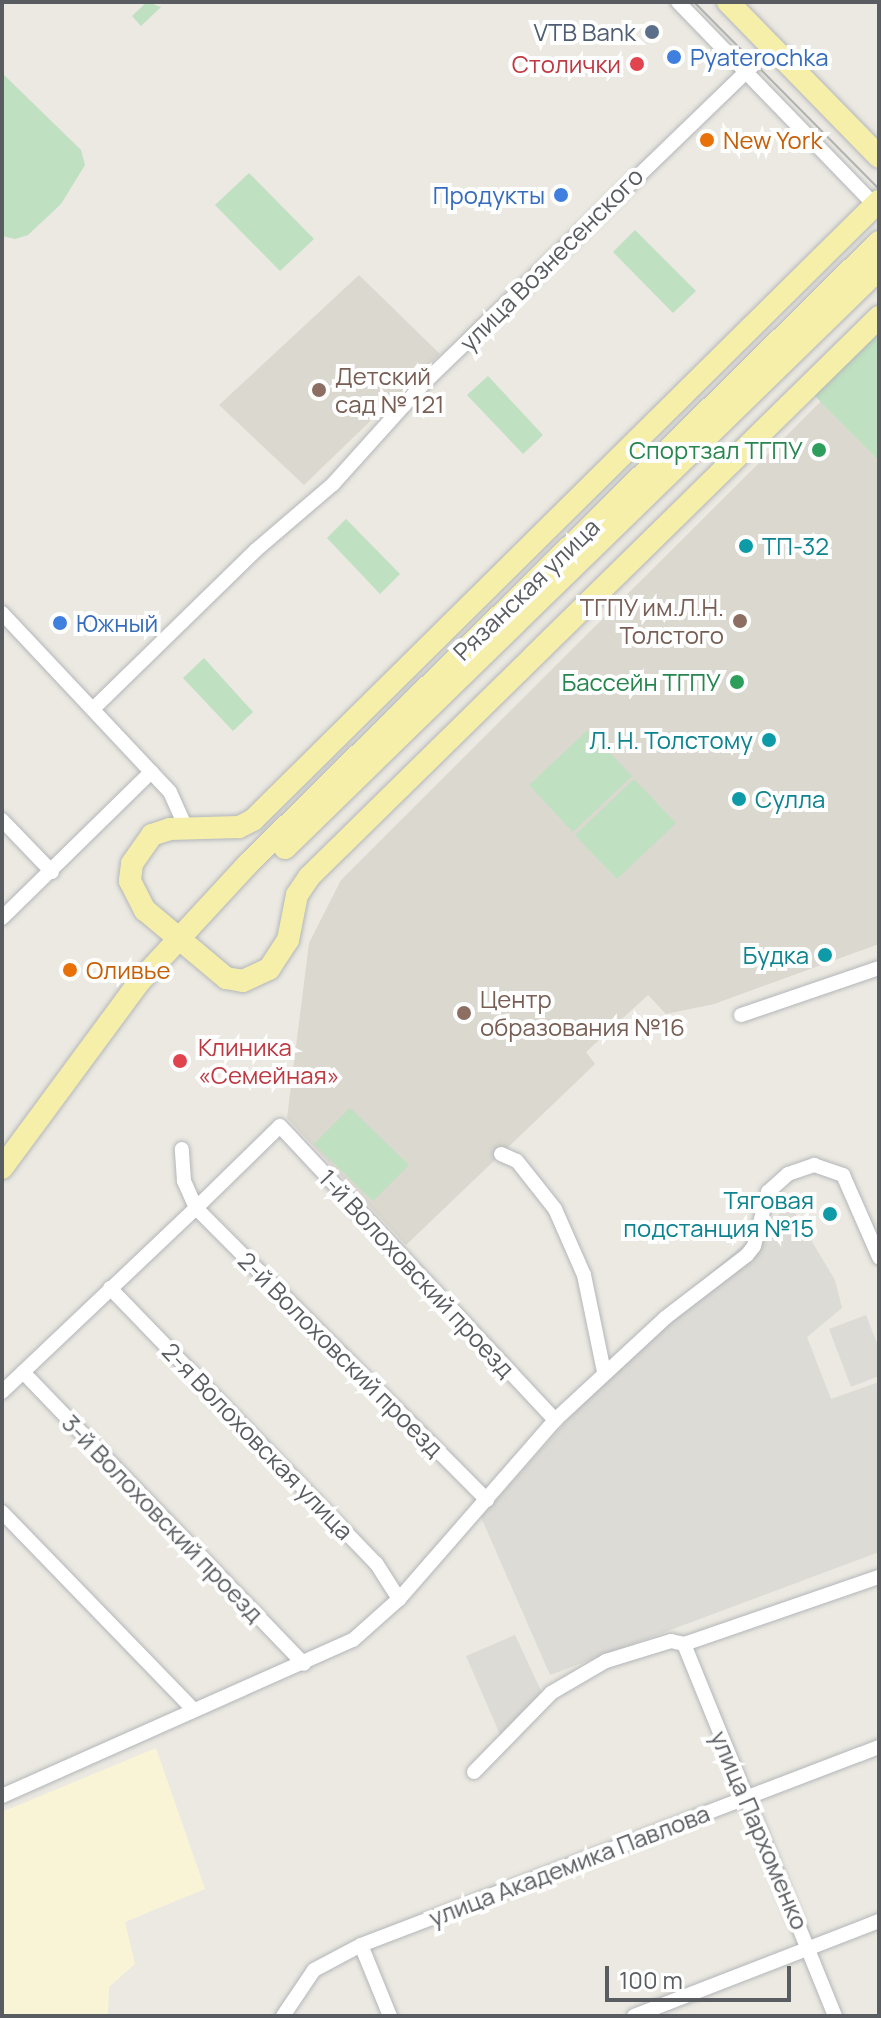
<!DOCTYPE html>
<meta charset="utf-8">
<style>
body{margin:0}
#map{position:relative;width:881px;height:2018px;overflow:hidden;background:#ebe9e1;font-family:Manrope,sans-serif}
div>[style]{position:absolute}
.commercial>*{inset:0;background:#faf4d7}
.industrial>*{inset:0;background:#dcdbd5}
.education>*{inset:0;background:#dad8cf}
.green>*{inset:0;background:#bfe0c1}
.roads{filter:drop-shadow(0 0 2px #b3b6ba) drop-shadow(0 0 2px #b3b6ba)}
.street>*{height:14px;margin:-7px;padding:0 7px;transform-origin:7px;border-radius:7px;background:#fff}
.primary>*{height:22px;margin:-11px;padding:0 11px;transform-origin:11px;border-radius:11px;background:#f6efaa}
.tram>*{height:2px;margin:-1px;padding:0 1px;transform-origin:1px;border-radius:1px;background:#b1b2b2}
.dots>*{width:22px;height:22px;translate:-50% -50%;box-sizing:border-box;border:4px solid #fff;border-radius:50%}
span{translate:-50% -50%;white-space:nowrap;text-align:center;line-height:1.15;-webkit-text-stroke:8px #fff;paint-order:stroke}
.service-label{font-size:24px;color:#4e5e75}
.right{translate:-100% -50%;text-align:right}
.shop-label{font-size:24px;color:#366cbe}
.left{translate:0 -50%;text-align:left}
.health-label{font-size:24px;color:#be3a42}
.food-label{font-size:24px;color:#c56008}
.street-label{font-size:24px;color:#595c60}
.education-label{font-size:24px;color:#785e54}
.leisure-label{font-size:24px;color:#27864d}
.culture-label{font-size:24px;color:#0d838f}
.frame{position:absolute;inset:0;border:4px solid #595c60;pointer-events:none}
.scale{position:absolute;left:605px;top:1966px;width:186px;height:36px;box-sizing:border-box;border:4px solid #595c60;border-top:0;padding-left:10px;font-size:24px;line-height:28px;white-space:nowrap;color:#595c60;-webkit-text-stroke:6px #fff;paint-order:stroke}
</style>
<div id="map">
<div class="commercial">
<div style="clip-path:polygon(156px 1748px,205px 1889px,125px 1922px,135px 1964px,109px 1987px,108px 2016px,2px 2016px,2px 1812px)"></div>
</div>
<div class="industrial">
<div style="clip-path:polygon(790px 1205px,835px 1280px,842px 1308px,807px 1337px,831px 1399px,879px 1382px,879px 1552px,550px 1675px,481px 1517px,664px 1312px)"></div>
<div style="clip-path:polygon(866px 1315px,879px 1348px,879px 1376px,851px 1387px,829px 1329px)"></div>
<div style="clip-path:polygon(515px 1635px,542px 1693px,501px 1737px,466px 1656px)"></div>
</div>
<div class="education">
<div style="clip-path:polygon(359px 275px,440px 354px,304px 485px,219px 405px)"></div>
<div style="clip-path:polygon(821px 401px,879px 461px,879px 944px,714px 1004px,666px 1014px,648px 995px,586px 1052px,595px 1064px,406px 1245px,287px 1118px,309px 943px,341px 880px)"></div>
</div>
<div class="green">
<div style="clip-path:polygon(147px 2px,161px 7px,141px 26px,132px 16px)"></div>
<div style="clip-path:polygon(2px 73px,81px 150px,85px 165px,61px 204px,28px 235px,15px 239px,2px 236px)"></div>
<div style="clip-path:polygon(249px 173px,314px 239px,280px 271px,215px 205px)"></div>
<div style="clip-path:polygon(635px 230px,696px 291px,673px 313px,613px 252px)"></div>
<div style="clip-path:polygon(879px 321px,879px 461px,809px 390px)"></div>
<div style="clip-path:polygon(488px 376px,543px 435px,523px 454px,467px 395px)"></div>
<div style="clip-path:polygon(346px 519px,400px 574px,380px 594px,327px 538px)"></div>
<div style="clip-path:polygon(204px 658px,253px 712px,233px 731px,183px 678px)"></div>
<div style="clip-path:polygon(588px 730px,632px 776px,573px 832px,529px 785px)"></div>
<div style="clip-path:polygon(634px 779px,676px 823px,617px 879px,575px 835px)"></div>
<div style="clip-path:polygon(350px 1108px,409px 1165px,373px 1201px,314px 1144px)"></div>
</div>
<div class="roads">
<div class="street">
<div style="left:678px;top:2px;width:283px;rotate:45.9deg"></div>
<div style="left:2px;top:613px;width:245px;rotate:46.8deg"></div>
<div style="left:170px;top:792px;width:42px;rotate:65.9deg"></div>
<div style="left:94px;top:708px;width:226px;rotate:-44.3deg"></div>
<div style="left:256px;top:550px;width:101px;rotate:-40.6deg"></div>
<div style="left:333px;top:484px;width:137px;rotate:-48deg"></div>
<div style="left:425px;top:382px;width:482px;rotate:-44deg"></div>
<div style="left:2px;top:820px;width:72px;rotate:46.1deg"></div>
<div style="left:2px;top:918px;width:209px;rotate:-44.4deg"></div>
<div style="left:741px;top:1015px;width:146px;rotate:-18.8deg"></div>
<div style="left:501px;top:1154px;width:17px;rotate:24deg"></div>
<div style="left:517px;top:1161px;width:61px;rotate:51.6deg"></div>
<div style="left:555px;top:1209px;width:72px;rotate:66.3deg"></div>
<div style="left:584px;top:1275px;width:99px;rotate:78.3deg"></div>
<div style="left:110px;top:1288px;width:383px;rotate:46deg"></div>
<div style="left:376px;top:1563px;width:43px;rotate:57.4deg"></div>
<div style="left:23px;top:1372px;width:405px;rotate:46.1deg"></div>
<div style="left:2px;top:1392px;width:267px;rotate:-43.5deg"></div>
<div style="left:196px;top:1208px;width:30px;rotate:-114deg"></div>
<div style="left:184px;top:1181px;width:32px;rotate:-94deg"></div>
<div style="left:487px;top:1500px;width:412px;rotate:-134.9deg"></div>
<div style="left:196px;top:1208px;width:117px;rotate:-44.3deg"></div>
<div style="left:280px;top:1126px;width:403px;rotate:46.9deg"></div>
<div style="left:2px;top:1512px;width:273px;rotate:45.9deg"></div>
<div style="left:684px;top:1644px;width:401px;rotate:67.9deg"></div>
<div style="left:474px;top:1772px;width:110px;rotate:-45.7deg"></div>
<div style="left:551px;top:1693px;width:64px;rotate:-30.2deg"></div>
<div style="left:606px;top:1661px;width:68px;rotate:-17.1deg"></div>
<div style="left:671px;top:1641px;width:13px;rotate:13deg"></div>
<div style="left:684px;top:1644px;width:206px;rotate:-19deg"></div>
<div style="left:2px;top:1796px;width:384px;rotate:-24deg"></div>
<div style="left:353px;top:1640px;width:62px;rotate:-41.7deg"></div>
<div style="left:399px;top:1599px;width:237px;rotate:-48.9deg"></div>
<div style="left:555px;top:1420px;width:150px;rotate:-42.8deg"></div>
<div style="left:665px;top:1318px;width:103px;rotate:-37.5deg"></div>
<div style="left:747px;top:1255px;width:11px;rotate:-52deg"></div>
<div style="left:754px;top:1246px;width:56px;rotate:-75.5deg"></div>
<div style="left:768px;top:1192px;width:27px;rotate:-42deg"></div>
<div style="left:788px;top:1174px;width:28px;rotate:-19deg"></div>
<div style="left:814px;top:1165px;width:31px;rotate:19deg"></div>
<div style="left:843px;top:1175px;width:90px;rotate:66.3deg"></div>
<div style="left:361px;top:1945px;width:77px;rotate:67.8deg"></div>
<div style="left:283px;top:2016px;width:55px;rotate:-56deg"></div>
<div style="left:314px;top:1970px;width:53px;rotate:-28deg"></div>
<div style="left:361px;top:1945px;width:555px;rotate:-20.92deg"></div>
<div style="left:634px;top:2016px;width:263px;rotate:-21.2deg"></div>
</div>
<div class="primary">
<div style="left:728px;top:2px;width:216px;rotate:45.7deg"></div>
<div style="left:879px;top:201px;width:880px;rotate:135.32deg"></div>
<div style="left:253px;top:820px;width:16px;rotate:153deg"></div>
<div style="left:239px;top:827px;width:69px;rotate:178.3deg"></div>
<div style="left:170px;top:829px;width:19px;rotate:162deg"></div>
<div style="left:152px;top:835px;width:35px;rotate:125deg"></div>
<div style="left:132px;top:864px;width:17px;rotate:97deg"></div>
<div style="left:130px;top:881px;width:33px;rotate:63deg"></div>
<div style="left:145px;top:910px;width:106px;rotate:40deg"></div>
<div style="left:226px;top:978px;width:17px;rotate:10deg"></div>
<div style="left:243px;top:981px;width:29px;rotate:-25deg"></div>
<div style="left:269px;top:969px;width:35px;rotate:-57deg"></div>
<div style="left:288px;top:940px;width:46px;rotate:-78.7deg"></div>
<div style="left:297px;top:895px;width:22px;rotate:-56deg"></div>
<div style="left:309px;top:877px;width:799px;rotate:-44.49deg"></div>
<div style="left:285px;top:848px;width:830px;rotate:-44.27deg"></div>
<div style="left:2px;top:1168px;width:232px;rotate:-53.6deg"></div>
<div style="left:140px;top:981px;width:159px;rotate:-47.3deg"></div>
<div style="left:248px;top:864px;width:886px;rotate:-44.59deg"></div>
</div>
</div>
<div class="tram">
<div style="left:694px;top:2px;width:263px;rotate:45.3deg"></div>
</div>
<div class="dots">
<div style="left:652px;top:32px;background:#5c6f8a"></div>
<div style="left:674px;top:57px;background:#3f7fe0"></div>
<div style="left:637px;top:64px;background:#e0444e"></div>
<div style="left:707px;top:140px;background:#e8710a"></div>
<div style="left:561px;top:195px;background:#3f7fe0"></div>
<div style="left:319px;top:390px;background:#8d6e63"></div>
<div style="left:819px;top:450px;background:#2e9e5b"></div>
<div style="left:746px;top:546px;background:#0f9aa8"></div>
<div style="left:740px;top:621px;background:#8d6e63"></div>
<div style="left:60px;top:623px;background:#3f7fe0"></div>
<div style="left:737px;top:682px;background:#2e9e5b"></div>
<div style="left:769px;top:740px;background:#0f9aa8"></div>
<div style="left:739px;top:799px;background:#0f9aa8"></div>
<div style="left:825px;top:955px;background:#0f9aa8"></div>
<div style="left:70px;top:970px;background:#e8710a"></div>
<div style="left:464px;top:1013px;background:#8d6e63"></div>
<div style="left:180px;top:1061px;background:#e0444e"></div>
<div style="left:830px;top:1214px;background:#0f9aa8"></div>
</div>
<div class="service-label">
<span class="right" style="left:636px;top:32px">VTB Bank</span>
</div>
<div class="shop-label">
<span class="left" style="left:690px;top:57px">Pyaterochka</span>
<span class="right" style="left:545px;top:195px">Продукты</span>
<span class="left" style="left:76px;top:623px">Южный</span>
</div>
<div class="health-label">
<span class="right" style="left:621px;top:64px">Столички</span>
<span class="left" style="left:198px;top:1061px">Клиника<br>«Семейная»</span>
</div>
<div class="food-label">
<span class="left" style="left:723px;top:140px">New York</span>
<span class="left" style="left:86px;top:970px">Оливье</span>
</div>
<div class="street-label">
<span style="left:551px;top:259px;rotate:-45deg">улица Вознесенского</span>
<span style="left:526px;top:589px;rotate:-44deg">Рязанская улица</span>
<span style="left:417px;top:1273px;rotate:47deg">1-й Волоховский проезд</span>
<span style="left:341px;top:1354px;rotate:45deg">2-й Волоховский проезд</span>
<span style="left:258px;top:1441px;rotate:46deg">2-я Волоховская улица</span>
<span style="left:163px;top:1518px;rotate:46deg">3-й Волоховский проезд</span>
<span style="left:760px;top:1830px;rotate:67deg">улица Пархоменко</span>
<span style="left:569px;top:1865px;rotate:-21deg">улица Академика Павлова</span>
</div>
<div class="education-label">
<span class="left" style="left:335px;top:390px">Детский<br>сад № 121</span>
<span class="right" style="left:724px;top:621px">ТГПУ им.Л.Н.<br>Толстого</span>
<span class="left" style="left:480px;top:1013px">Центр<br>образования №16</span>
</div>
<div class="leisure-label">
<span class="right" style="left:803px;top:450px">Спортзал ТГПУ</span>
<span class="right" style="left:721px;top:682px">Бассейн ТГПУ</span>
</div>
<div class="culture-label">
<span class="left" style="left:762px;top:546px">ТП-32</span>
<span class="right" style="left:753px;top:740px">Л. Н. Толстому</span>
<span class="left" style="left:755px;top:799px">Сулла</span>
<span class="right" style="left:809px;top:955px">Будка</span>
<span class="right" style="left:814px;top:1214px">Тяговая<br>подстанция №15</span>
</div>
<div class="frame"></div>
<div class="scale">100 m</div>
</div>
